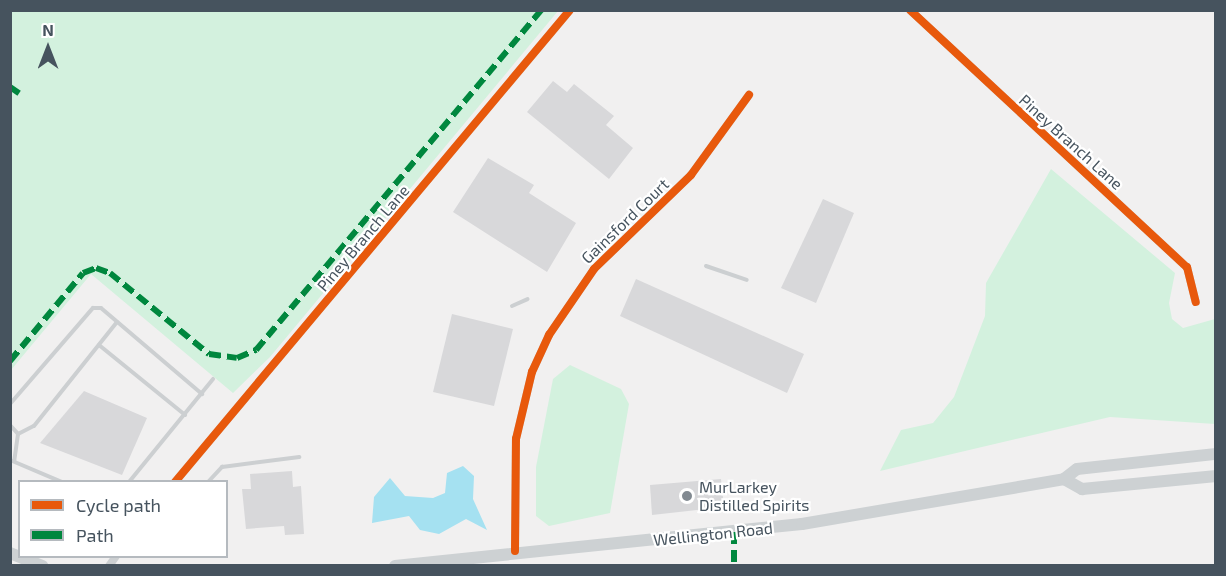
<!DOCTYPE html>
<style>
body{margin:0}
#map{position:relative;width:1226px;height:576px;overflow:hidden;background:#f1f0f0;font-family:"Exo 2",sans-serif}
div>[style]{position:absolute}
.green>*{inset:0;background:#d3f1de}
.water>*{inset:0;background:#a5e1f1}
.building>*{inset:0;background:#d8d8da}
.service>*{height:4px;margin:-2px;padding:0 2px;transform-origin:2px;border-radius:2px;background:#cccfd1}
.minor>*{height:8px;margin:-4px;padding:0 4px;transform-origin:4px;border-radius:4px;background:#cccfd1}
.secondary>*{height:12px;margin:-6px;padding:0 6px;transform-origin:6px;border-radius:6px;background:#cdd1d3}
.quiet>*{height:6px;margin-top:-3px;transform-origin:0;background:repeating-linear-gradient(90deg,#00873e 0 12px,transparent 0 18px)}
.cycleway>*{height:8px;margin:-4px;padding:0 4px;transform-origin:4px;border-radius:4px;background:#e8590c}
.dots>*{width:16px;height:16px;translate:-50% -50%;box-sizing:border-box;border:3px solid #fff;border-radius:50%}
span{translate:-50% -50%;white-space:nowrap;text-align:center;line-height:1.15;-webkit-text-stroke:4.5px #fff;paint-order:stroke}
.street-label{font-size:16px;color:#46535e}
.poi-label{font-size:16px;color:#46535e}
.left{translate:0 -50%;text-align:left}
.frame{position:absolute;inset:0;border:12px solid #46535e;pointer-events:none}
.legend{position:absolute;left:18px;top:480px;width:210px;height:78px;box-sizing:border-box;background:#fff;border:2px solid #b5babf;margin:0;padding:8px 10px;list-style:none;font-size:18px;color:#46535e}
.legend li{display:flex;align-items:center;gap:12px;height:30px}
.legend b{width:30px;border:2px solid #b5babf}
.north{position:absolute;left:18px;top:18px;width:60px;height:60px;-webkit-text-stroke:4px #fff;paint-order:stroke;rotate:0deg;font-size:16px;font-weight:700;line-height:24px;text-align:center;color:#46535e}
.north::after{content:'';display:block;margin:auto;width:21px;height:27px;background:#46535e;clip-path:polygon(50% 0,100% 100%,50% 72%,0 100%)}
</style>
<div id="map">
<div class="green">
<div style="clip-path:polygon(11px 10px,558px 10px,558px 11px,270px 357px,233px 393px,91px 274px,11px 370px)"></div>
<div style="clip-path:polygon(1051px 169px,1175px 273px,1169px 303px,1172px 319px,1183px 328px,1215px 319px,1215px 424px,1110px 417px,880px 471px,901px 430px,933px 423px,954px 397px,985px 316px,986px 283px)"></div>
<div style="clip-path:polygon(570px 365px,621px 389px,629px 404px,610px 513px,549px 526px,536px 516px,536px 467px,553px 379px)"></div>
</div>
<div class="water">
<div style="clip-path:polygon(463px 466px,474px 476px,473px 499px,487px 530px,466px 519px,439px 534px,420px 530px,409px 516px,372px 523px,374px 497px,390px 478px,405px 496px,433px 498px,445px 493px,447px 473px)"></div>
</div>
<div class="building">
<div style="clip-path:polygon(553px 81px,567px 92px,574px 84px,614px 116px,606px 125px,633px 148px,609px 179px,527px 112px)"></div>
<div style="clip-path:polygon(488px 158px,534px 185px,529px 193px,576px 223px,547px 272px,453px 212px)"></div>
<div style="clip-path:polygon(823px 199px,854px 213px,816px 303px,781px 288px)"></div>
<div style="clip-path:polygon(636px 279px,804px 354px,787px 393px,620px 316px)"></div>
<div style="clip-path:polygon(452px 314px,513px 329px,494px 406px,433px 392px)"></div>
<div style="clip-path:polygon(84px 391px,147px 418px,122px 475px,40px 443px)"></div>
<div style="clip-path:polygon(292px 471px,293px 487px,301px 486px,304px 534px,285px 535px,284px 526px,246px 529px,242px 489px,251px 489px,250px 474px)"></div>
<div style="clip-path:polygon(721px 479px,724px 507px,652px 515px,650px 485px)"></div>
</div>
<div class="service">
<div style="left:706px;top:266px;width:43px;rotate:18.9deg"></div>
<div style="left:512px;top:306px;width:17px;rotate:-24deg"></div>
<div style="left:99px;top:345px;width:111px;rotate:39.1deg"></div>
<div style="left:10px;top:404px;width:127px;rotate:-49.2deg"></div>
<div style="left:93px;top:308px;width:8px"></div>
<div style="left:101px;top:308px;width:133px;rotate:40.4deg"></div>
<div style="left:10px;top:425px;width:12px;rotate:48deg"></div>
<div style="left:18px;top:434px;width:27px;rotate:98deg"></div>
<div style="left:18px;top:434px;width:18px;rotate:-27deg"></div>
<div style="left:34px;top:426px;width:133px;rotate:-51.4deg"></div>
<div style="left:10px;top:460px;width:56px;rotate:22.9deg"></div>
<div style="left:129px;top:482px;width:133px;rotate:-50.8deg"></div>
<div style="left:208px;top:482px;width:21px;rotate:-47deg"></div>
<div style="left:222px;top:467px;width:78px;rotate:-7.4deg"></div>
</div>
<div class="minor">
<div style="left:910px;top:10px;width:378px;rotate:42.9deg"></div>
<div style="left:1187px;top:267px;width:36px;rotate:76deg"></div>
<div style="left:175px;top:482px;width:615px;rotate:-50.08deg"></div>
<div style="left:515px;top:551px;width:112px;rotate:-89.5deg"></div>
<div style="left:516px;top:439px;width:69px;rotate:-76.6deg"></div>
<div style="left:532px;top:372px;width:41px;rotate:-65.3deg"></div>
<div style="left:549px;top:335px;width:80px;rotate:-55.7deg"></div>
<div style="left:594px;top:269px;width:135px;rotate:-44.1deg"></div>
<div style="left:691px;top:175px;width:99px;rotate:-54.1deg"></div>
<div style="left:109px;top:566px;width:12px;rotate:-55deg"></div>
</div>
<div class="secondary">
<div style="left:1064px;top:479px;width:21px;rotate:29deg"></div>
<div style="left:1082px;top:489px;width:135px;rotate:-5.5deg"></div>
<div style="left:10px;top:553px;width:35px;rotate:22deg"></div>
<div style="left:395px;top:566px;width:409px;rotate:-5.9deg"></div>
<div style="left:802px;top:524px;width:266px;rotate:-9.7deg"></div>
<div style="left:1064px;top:479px;width:16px;rotate:-38deg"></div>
<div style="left:1077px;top:469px;width:140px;rotate:-6.2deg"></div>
</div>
<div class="quiet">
<div style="left:10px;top:87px;width:11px;rotate:34deg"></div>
<div style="left:10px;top:361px;width:114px;rotate:-50.3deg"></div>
<div style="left:83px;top:273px;width:14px;rotate:-21deg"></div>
<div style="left:96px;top:268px;width:15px;rotate:20deg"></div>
<div style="left:110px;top:273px;width:128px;rotate:39.3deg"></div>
<div style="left:209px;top:354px;width:28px;rotate:8deg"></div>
<div style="left:237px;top:358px;width:21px;rotate:-23deg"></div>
<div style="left:256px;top:350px;width:444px;rotate:-50deg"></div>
<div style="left:734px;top:532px;width:34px;rotate:90deg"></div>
</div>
<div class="cycleway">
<div style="left:910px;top:10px;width:378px;rotate:42.9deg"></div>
<div style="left:1187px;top:267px;width:36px;rotate:76deg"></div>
<div style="left:175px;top:482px;width:615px;rotate:-50.08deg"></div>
<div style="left:515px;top:551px;width:112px;rotate:-89.5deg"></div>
<div style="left:516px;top:439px;width:69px;rotate:-76.6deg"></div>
<div style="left:532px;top:372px;width:41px;rotate:-65.3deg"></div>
<div style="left:549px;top:335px;width:80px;rotate:-55.7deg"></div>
<div style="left:594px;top:269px;width:135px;rotate:-44.1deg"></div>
<div style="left:691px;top:175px;width:99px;rotate:-54.1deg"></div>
</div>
<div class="dots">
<div style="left:687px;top:496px;background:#828a91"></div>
</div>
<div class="street-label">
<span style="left:1071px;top:142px;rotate:42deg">Piney Branch Lane</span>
<span style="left:625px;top:221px;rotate:-44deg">Gainsford Court</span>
<span style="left:363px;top:238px;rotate:-50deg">Piney Branch Lane</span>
<span style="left:713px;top:534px;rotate:-6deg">Wellington Road</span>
</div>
<div class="poi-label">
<span class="left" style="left:699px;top:496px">MurLarkey<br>Distilled Spirits</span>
</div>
<div class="frame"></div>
<ul class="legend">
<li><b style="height:8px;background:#e8590c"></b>Cycle path</li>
<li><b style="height:8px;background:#00873e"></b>Path</li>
</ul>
<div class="north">N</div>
</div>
